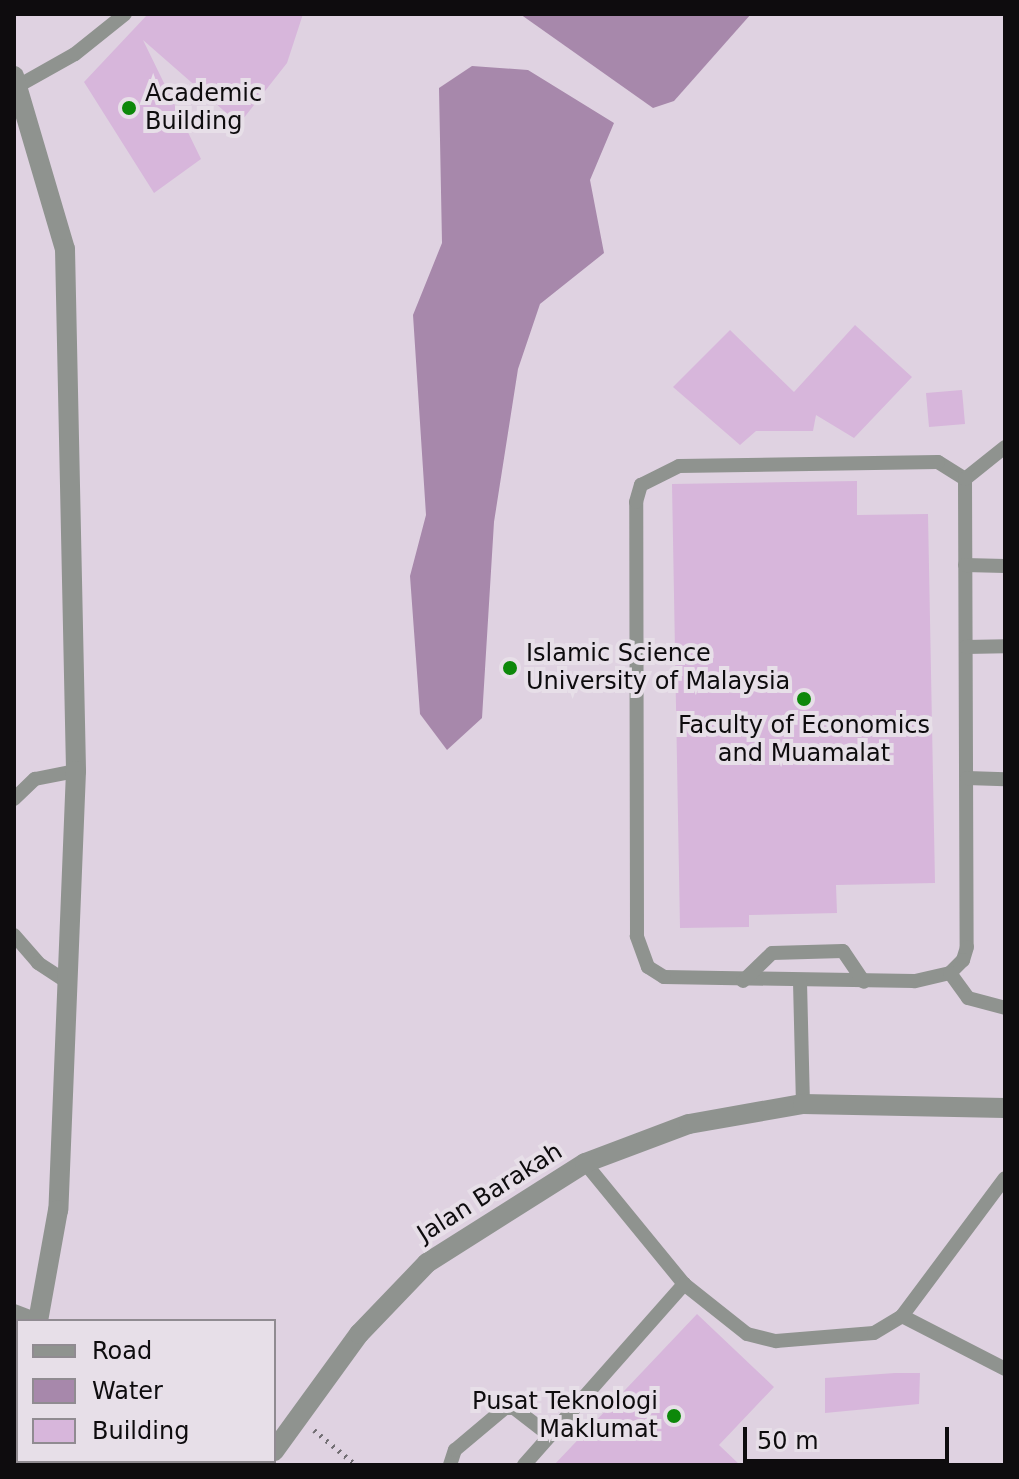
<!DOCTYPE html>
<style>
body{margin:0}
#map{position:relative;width:1019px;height:1479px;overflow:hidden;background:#e7dfe8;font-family:"DejaVu Sans",sans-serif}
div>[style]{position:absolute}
.built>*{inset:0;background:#dfd2e1}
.water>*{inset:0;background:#a788ab}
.building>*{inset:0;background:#d7b6db}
.path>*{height:5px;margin-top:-2.5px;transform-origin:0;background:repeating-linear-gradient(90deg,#736f74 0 2px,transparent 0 8px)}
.service>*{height:14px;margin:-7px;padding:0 7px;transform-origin:7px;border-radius:7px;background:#8f938f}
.minor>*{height:20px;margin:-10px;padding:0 10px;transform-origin:10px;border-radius:10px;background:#8f938f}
.dots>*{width:22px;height:22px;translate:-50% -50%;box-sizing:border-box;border:4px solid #e7dfe8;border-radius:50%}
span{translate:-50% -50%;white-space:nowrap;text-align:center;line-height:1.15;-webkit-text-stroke:8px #e7dfe8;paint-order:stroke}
.poi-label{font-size:24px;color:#0e0c0e}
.left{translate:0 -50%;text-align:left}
.right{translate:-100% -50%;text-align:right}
.street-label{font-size:24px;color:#0e0c0e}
.frame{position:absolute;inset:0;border:16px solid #0e0c0e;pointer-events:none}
.legend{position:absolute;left:16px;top:1319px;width:260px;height:144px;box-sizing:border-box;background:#e7dfe8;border:2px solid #908b91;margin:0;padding:10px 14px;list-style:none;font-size:24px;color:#0e0c0e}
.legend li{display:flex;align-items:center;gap:16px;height:40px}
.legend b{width:40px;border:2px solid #908b91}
.scale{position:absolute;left:743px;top:1427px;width:206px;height:36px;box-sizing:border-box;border:4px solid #0e0c0e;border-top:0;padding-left:10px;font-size:24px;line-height:28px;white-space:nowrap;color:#0e0c0e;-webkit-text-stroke:6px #e7dfe8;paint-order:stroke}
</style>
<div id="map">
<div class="built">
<div style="clip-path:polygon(evenodd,14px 14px,1005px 14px,1005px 1465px,14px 1465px,14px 14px,18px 1321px,274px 1321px,274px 1461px,18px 1461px,18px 1321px)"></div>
</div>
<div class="water">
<div style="clip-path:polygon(520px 14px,751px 14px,674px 101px,653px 108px)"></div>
<div style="clip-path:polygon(472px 66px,528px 70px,614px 123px,590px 180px,604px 253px,540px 304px,518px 369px,494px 522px,482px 718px,447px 750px,420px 714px,410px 576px,426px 515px,413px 315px,442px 243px,439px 88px)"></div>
</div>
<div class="building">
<div style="clip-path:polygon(148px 14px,303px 14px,287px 63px,239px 124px,143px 40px,201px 159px,154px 193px,84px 82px)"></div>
<div style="clip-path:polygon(855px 325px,912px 377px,854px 438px,816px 415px,813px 431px,756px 431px,740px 445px,673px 387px,730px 330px,794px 392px)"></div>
<div style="clip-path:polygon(962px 390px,965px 424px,929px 427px,926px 393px)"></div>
<div style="clip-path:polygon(857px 481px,857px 515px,928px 514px,935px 883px,836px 885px,837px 913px,749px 915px,749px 927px,680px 928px,672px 484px)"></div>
<div style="clip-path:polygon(697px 1314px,774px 1387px,719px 1445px,740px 1465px,554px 1465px)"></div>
<div style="clip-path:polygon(895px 1373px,920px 1373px,919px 1404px,825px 1413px,825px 1378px)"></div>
</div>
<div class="path">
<div style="left:314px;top:1430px;width:55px;rotate:39.8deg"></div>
<div style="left:157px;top:1461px;width:8px;rotate:30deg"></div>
</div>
<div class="service">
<div style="left:18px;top:86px;width:65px;rotate:-29.3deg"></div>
<div style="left:75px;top:54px;width:64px;rotate:-38.7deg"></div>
<div style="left:938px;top:462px;width:32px;rotate:32deg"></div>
<div style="left:965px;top:479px;width:468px;rotate:89.8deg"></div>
<div style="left:967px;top:947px;width:14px;rotate:107deg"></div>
<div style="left:963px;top:960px;width:18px;rotate:135deg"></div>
<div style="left:950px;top:973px;width:37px;rotate:167deg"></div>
<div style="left:914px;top:981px;width:250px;rotate:-179.1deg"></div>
<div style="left:664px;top:977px;width:19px;rotate:-148deg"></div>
<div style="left:648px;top:967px;width:33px;rotate:-110deg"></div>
<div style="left:637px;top:936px;width:434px;rotate:-90.1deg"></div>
<div style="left:636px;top:502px;width:18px;rotate:-74deg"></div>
<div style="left:641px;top:485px;width:42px;rotate:-26.6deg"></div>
<div style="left:679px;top:466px;width:259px;rotate:-0.9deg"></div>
<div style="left:965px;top:479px;width:51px;rotate:-38.7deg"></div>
<div style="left:965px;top:565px;width:40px;rotate:1.4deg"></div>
<div style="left:966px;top:647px;width:39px;rotate:-1deg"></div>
<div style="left:967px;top:778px;width:38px;rotate:2deg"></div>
<div style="left:14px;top:799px;width:29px;rotate:-44deg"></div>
<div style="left:35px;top:779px;width:42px;rotate:-11deg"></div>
<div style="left:14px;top:935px;width:37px;rotate:49deg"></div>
<div style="left:38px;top:963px;width:35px;rotate:33deg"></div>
<div style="left:950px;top:973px;width:31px;rotate:54deg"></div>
<div style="left:968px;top:998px;width:38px;rotate:15deg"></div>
<div style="left:743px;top:981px;width:40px;rotate:-44deg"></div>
<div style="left:772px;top:953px;width:71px;rotate:-1.6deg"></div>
<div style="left:843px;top:951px;width:37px;rotate:56deg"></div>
<div style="left:800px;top:982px;width:122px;rotate:88.6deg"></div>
<div style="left:585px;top:1163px;width:156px;rotate:50.7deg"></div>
<div style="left:684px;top:1284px;width:80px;rotate:38.4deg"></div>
<div style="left:747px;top:1334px;width:30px;rotate:14deg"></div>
<div style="left:776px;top:1341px;width:98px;rotate:-4.7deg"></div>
<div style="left:874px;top:1333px;width:33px;rotate:-31deg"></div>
<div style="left:902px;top:1316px;width:116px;rotate:27.2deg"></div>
<div style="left:14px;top:1311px;width:26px;rotate:21deg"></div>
<div style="left:902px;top:1316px;width:172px;rotate:-53.3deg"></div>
<div style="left:450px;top:1465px;width:16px;rotate:-72deg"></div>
<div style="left:455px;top:1450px;width:65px;rotate:-40deg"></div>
<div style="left:505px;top:1408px;width:9px"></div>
<div style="left:514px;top:1408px;width:44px;rotate:37.6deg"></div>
<div style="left:524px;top:1465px;width:242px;rotate:-48.5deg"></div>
</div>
<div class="minor">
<div style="left:14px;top:76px;width:180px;rotate:73.6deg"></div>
<div style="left:65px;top:249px;width:522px;rotate:88.79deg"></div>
<div style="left:76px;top:771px;width:439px;rotate:92.3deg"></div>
<div style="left:58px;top:1210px;width:113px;rotate:100.2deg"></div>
<div style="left:14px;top:1393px;width:9px;rotate:-63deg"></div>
<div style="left:274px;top:1451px;width:145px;rotate:-54deg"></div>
<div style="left:359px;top:1334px;width:98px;rotate:-46.2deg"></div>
<div style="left:427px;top:1263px;width:187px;rotate:-32.3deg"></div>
<div style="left:585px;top:1163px;width:111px;rotate:-20.6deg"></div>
<div style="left:689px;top:1124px;width:116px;rotate:-10deg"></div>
<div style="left:803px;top:1104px;width:202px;rotate:1.1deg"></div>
</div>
<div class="dots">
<div style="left:129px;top:108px;background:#0d880a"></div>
<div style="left:510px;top:668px;background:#0d880a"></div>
<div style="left:804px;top:699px;background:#0d880a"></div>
<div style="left:674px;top:1416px;background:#0d880a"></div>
</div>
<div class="poi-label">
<span class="left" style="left:145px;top:108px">Academic<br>Building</span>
<span class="left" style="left:526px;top:668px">Islamic Science<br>University of Malaysia</span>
<span style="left:804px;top:740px">Faculty of Economics<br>and Muamalat</span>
<span class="right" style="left:658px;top:1416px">Pusat Teknologi<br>Maklumat</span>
</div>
<div class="street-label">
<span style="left:490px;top:1193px;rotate:-32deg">Jalan Barakah</span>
</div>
<div class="frame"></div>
<ul class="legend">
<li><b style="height:10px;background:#8f938f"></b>Road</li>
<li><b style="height:22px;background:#a788ab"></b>Water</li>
<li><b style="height:22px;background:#d7b6db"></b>Building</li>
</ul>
<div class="scale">50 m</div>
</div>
